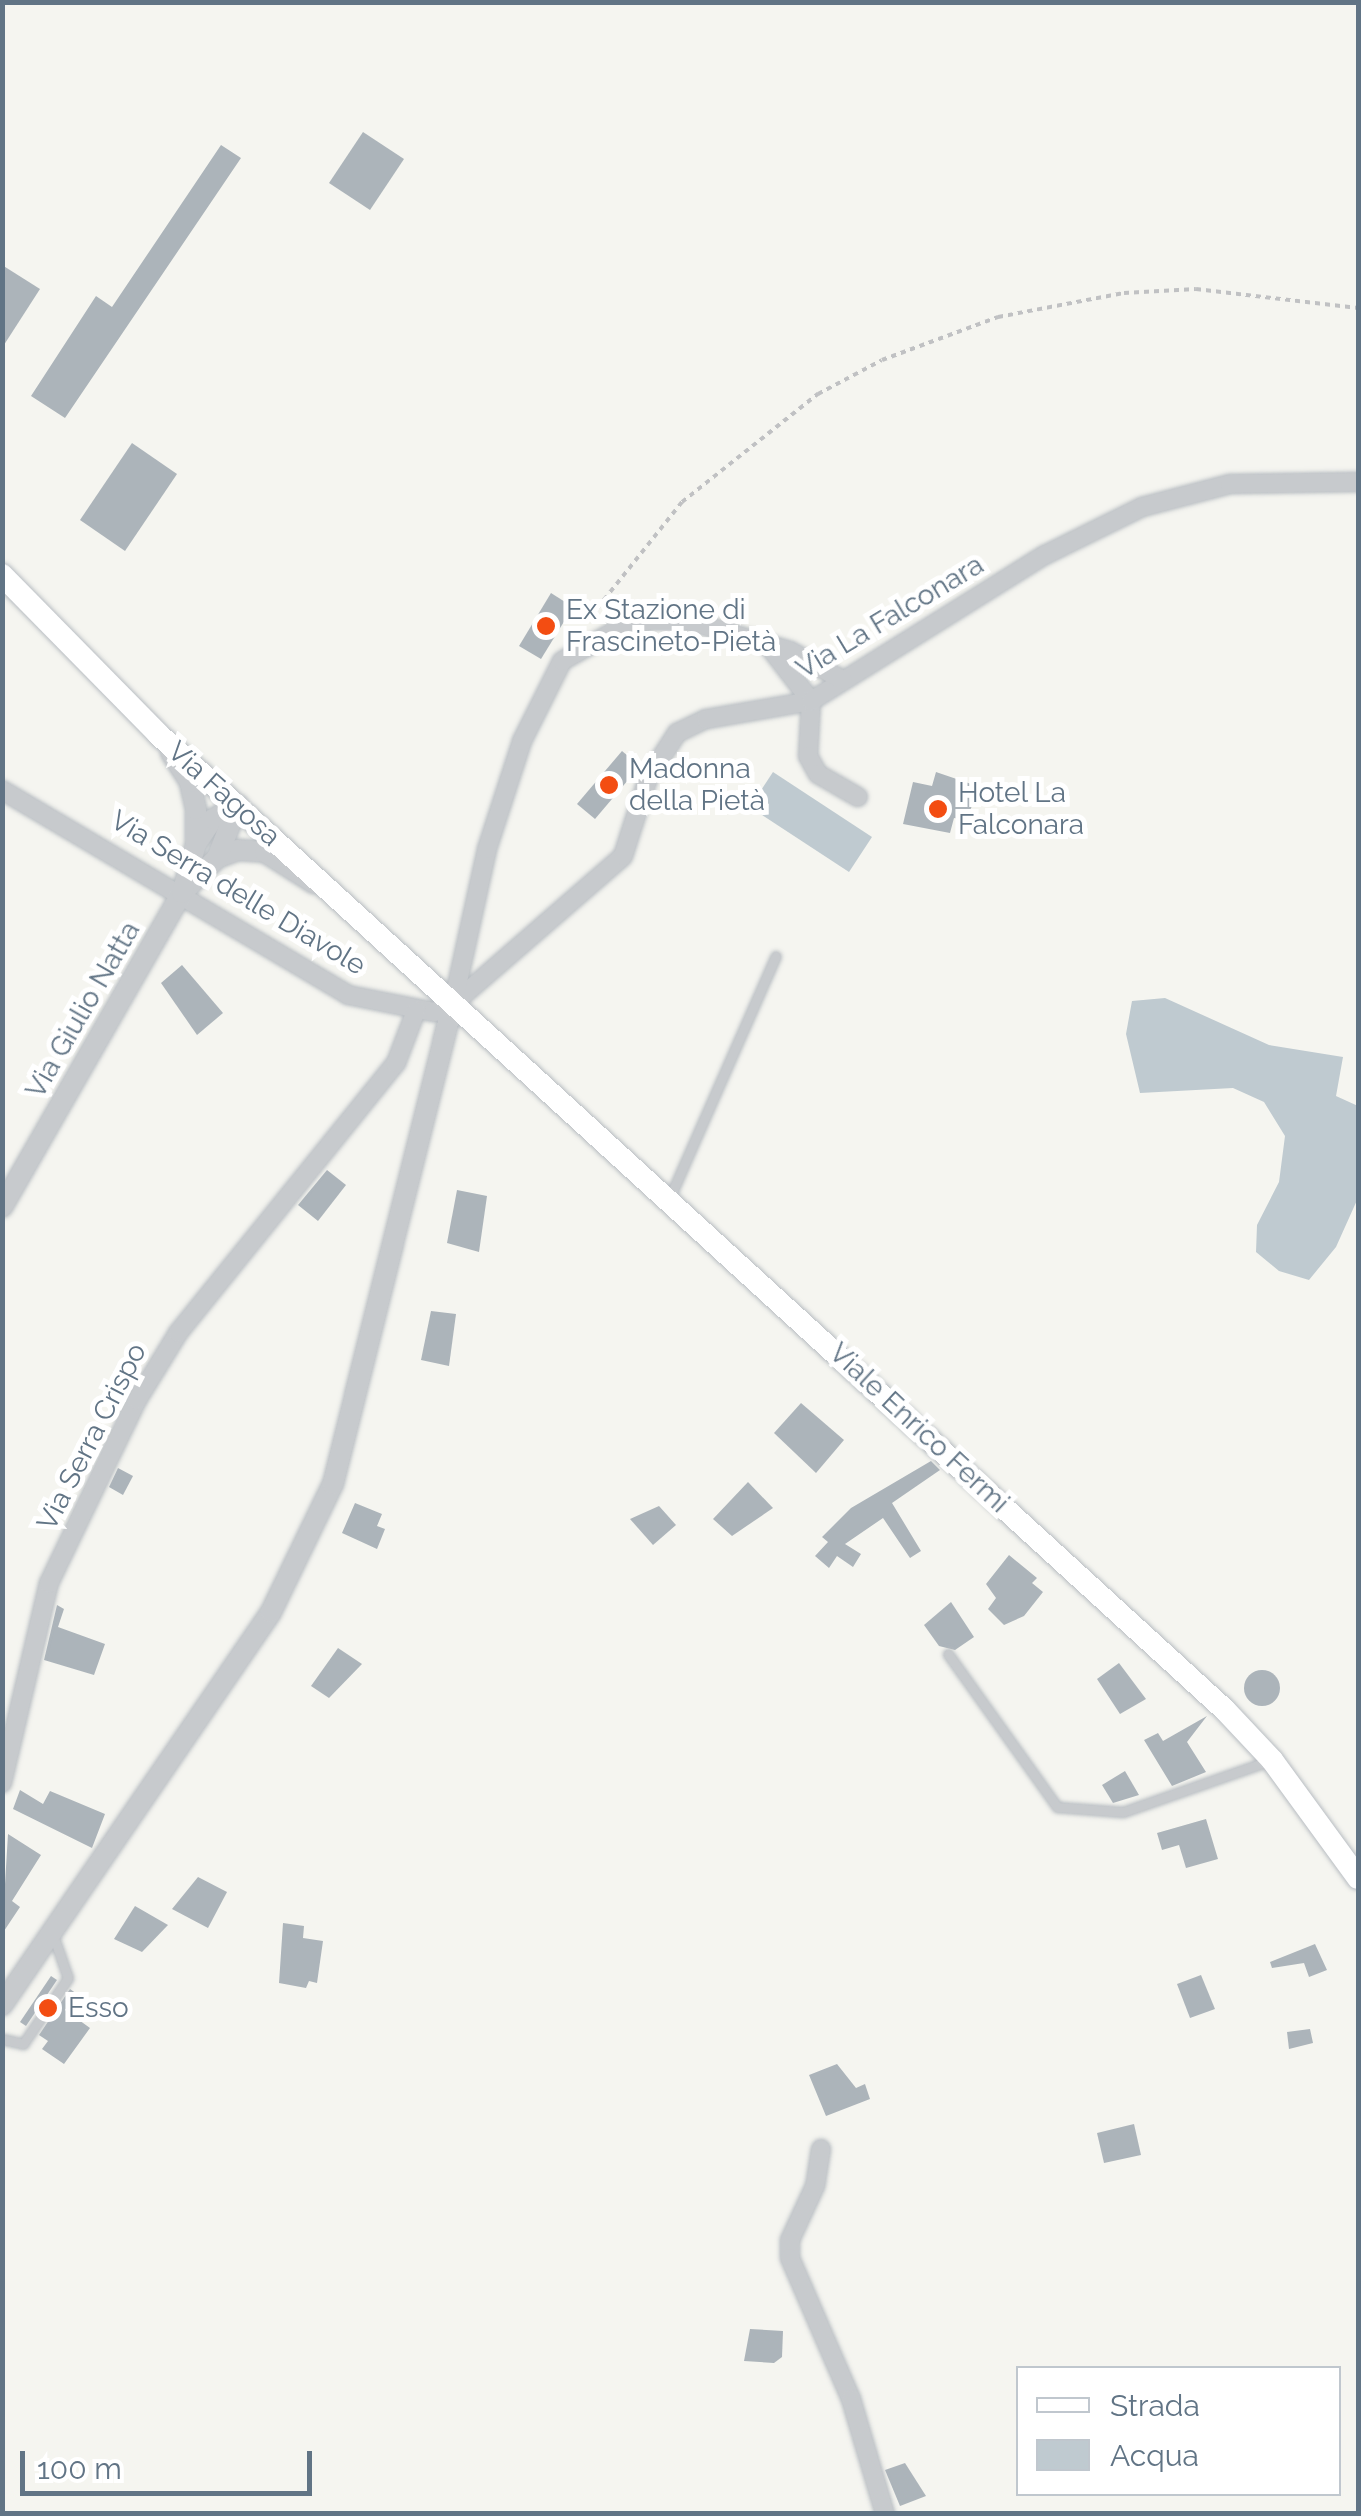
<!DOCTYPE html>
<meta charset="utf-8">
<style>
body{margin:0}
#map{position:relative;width:1361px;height:2516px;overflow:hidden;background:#f5f5f0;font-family:Raleway,sans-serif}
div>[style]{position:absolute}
.water>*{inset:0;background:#bfcad0}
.building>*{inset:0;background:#acb4ba}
.round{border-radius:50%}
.path>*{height:4px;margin-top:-2px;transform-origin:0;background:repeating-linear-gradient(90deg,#c0c1c3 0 5px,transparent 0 10px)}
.roads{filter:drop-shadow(0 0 2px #b8bdc2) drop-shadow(0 0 2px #b8bdc2)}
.service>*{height:9px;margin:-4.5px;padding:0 4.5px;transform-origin:4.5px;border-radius:4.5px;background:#c7cacd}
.minor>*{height:18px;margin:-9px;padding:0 9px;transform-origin:9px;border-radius:9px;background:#c7cacd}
.tertiary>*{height:20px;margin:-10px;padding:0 10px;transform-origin:10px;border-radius:10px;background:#c7cacd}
.secondary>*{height:22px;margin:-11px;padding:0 11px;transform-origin:11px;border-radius:11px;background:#fff}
.dots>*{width:28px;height:28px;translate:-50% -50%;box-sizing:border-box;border:5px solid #fff;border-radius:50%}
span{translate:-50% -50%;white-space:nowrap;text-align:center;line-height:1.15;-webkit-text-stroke:10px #fff;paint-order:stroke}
.poi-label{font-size:28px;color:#617485}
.left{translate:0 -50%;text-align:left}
.street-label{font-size:28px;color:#617485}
.frame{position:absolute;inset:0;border:5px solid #617485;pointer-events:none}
.legend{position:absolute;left:1016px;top:2366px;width:325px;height:130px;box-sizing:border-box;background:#fff;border:2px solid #c0c7ce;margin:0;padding:12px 18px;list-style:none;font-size:30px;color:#617485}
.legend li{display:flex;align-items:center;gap:20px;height:50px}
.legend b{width:50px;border:2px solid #c0c7ce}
.scale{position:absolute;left:20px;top:2451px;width:292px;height:45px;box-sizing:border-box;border:5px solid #617485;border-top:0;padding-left:12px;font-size:30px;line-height:35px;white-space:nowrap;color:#617485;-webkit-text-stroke:8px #fff;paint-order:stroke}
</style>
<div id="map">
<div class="water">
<div style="clip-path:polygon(773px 772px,872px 837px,849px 872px,750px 807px)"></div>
<div style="clip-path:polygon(1165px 998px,1269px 1045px,1343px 1057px,1336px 1096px,1358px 1106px,1358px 1198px,1336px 1247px,1309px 1280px,1279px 1271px,1256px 1252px,1257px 1225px,1279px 1182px,1285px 1136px,1264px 1102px,1233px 1088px,1140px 1093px,1126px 1034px,1132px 1001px)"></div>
</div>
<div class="building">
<div style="clip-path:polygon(363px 132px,404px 159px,370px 210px,329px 183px)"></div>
<div style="clip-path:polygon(221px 145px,241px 158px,65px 418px,31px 396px,96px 296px,112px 307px)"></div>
<div style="clip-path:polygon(2px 265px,40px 289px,2px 348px)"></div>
<div style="clip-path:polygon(132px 443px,177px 474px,125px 551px,80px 520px)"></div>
<div style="clip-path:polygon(551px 593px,573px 607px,541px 659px,519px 646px)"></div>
<div style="clip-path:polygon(622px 751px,640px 766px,595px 819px,577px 804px)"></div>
<div style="clip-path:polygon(936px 772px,980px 787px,966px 820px,954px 818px,950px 833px,903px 824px,913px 782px,932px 786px)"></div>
<div style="clip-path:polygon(182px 965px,223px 1013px,197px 1035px,161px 983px)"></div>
<div style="clip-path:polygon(327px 1170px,346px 1185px,318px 1221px,298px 1205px)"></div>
<div style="clip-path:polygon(457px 1190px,487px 1196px,479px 1252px,447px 1243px)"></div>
<div style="clip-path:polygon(431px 1311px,456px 1314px,449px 1366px,421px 1360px)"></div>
<div style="clip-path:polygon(801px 1403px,844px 1440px,816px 1473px,774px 1433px)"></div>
<div style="clip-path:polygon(931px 1461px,940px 1470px,892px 1503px,921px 1551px,910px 1558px,883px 1518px,845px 1544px,861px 1554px,853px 1567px,837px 1556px,829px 1568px,815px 1556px,828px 1542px,822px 1537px,851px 1508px)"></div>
<div style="clip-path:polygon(118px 1468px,133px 1476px,123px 1495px,109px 1487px)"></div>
<div style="clip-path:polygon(748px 1482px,773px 1508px,732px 1536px,713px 1519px)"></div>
<div style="clip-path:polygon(355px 1503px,382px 1514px,377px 1526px,385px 1529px,377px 1549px,342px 1533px)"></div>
<div style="clip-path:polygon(659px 1506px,676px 1525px,653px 1545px,630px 1519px)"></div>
<div style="clip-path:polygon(1009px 1555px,1037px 1578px,1032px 1583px,1043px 1592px,1024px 1616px,1004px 1625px,988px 1609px,996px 1598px,986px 1584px)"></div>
<div style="clip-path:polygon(951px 1602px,974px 1637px,955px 1650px,939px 1646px,924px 1625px)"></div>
<div style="clip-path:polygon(57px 1605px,64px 1609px,58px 1627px,105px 1644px,94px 1675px,44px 1660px)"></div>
<div style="clip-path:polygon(338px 1648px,362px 1664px,329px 1698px,311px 1686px)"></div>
<div style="clip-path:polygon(1119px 1663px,1146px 1699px,1120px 1714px,1097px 1679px)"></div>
<div class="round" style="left:1244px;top:1670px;width:36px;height:36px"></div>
<div style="clip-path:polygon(1207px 1716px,1187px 1742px,1206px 1772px,1172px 1786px,1144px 1740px,1158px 1733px,1163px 1741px)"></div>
<div style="clip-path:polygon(1125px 1771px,1139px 1795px,1113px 1803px,1102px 1785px)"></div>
<div style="clip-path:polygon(20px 1790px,43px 1804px,50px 1791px,105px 1814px,92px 1848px,13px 1809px)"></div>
<div style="clip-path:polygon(1206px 1819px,1218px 1859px,1186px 1868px,1179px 1845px,1162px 1850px,1157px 1833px)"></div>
<div style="clip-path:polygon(8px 1834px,41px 1855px,12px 1901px,20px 1907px,2px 1934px)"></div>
<div style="clip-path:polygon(198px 1877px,227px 1892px,208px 1928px,172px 1909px)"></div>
<div style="clip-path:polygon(135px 1906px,168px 1925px,142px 1952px,114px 1939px)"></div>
<div style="clip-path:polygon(283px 1923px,304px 1926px,303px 1938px,323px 1941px,317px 1983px,309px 1981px,306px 1988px,279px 1983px)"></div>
<div style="clip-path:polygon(1315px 1944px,1327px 1970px,1309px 1977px,1304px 1963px,1272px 1968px,1270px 1962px)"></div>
<div style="clip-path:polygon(1201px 1975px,1215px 2009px,1190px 2018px,1177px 1984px)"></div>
<div style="clip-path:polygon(51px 1976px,57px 1980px,26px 2026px,20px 2022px)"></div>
<div style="clip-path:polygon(70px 1989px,77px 1994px,65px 2010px,90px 2028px,64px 2064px,42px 2049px,48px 2041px,39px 2035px)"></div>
<div style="clip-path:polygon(1310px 2029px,1313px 2043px,1289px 2049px,1287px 2032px)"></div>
<div style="clip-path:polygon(837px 2064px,856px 2088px,865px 2084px,870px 2099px,826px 2116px,809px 2075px)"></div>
<div style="clip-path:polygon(1134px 2124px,1141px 2155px,1104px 2163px,1097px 2133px)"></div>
<div style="clip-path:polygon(750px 2329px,783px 2331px,782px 2357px,774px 2363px,744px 2361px)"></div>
<div style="clip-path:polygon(905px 2463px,926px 2496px,900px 2506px,885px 2470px)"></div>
</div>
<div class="path">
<div style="left:579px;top:631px;width:165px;rotate:-51.4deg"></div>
<div style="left:682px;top:502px;width:174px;rotate:-38.5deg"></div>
<div style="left:818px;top:394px;width:72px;rotate:-28deg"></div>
<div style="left:882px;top:360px;width:124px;rotate:-20.3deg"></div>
<div style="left:998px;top:317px;width:128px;rotate:-10.8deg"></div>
<div style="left:1124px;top:293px;width:72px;rotate:-3.2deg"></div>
<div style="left:1196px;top:289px;width:163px;rotate:6.7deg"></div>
</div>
<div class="roads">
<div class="service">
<div style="left:670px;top:1197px;width:263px;rotate:-66.3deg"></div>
<div style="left:948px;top:1654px;width:188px;rotate:54.5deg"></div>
<div style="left:1057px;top:1807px;width:66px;rotate:4.3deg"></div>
<div style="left:1123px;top:1812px;width:155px;rotate:-19.3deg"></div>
<div style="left:2px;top:2039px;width:22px;rotate:13deg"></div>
<div style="left:23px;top:2044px;width:80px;rotate:-55.7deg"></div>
<div style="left:68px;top:1978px;width:46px;rotate:-109.2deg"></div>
</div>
<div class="minor">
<div style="left:768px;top:645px;width:71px;rotate:52.5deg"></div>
<div style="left:811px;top:701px;width:55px;rotate:93.1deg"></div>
<div style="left:808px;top:756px;width:21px;rotate:61deg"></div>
<div style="left:818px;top:774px;width:46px;rotate:29.9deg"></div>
<div style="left:2px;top:790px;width:402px;rotate:30.6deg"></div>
<div style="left:348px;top:995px;width:88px;rotate:11.2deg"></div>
<div style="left:434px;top:1012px;width:21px;rotate:-23deg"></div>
<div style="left:453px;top:1004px;width:225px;rotate:-41deg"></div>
<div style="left:623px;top:856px;width:82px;rotate:-72.2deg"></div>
<div style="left:648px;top:778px;width:54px;rotate:-57.2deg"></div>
<div style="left:677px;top:733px;width:32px;rotate:-26deg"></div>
<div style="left:706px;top:719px;width:107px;rotate:-9.7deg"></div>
<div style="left:811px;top:701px;width:276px;rotate:-32deg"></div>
<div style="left:1045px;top:555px;width:108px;rotate:-26.3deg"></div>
<div style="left:1142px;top:507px;width:91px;rotate:-14.6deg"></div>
<div style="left:1230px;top:484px;width:128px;rotate:-0.9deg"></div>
<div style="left:453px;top:1004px;width:159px;rotate:-77.6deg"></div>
<div style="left:487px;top:849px;width:114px;rotate:-72deg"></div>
<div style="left:522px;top:741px;width:89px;rotate:-63.4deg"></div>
<div style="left:562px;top:661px;width:59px;rotate:-29.6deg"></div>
<div style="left:613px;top:632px;width:39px;rotate:-18deg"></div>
<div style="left:650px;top:620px;width:36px"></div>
<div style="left:686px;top:620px;width:109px;rotate:16.6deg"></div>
<div style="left:790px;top:651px;width:60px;rotate:28.7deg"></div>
<div style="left:2px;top:1783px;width:205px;rotate:-76.8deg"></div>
<div style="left:49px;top:1583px;width:203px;rotate:-64.3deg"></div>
<div style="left:137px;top:1400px;width:79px;rotate:-58.5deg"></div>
<div style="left:178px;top:1333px;width:347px;rotate:-51.1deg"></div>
<div style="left:396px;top:1063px;width:56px;rotate:-69deg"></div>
<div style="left:821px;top:2149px;width:37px;rotate:99deg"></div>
<div style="left:815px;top:2186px;width:60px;rotate:114.8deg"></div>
<div style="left:790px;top:2240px;width:18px;rotate:90deg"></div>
<div style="left:790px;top:2258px;width:154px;rotate:66.6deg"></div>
<div style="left:851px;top:2399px;width:120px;rotate:73.5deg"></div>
</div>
<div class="tertiary">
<div style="left:196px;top:844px;width:30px;rotate:-56deg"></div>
<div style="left:213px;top:819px;width:29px;rotate:-29deg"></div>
<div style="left:217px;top:858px;width:22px;rotate:-21deg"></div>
<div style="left:238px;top:850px;width:27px;rotate:4deg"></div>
<div style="left:265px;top:852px;width:58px;rotate:32.3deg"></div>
<div style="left:185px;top:890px;width:45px;rotate:-45deg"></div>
<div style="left:217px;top:858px;width:57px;rotate:-68.4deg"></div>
<div style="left:2px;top:1207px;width:362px;rotate:-60.2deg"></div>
<div style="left:182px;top:893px;width:51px;rotate:-74.1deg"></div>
<div style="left:196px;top:844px;width:35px;rotate:-90deg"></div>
<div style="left:196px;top:809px;width:28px;rotate:-103deg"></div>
<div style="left:190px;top:782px;width:35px;rotate:-123deg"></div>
<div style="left:2px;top:2005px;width:476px;rotate:-55.6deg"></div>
<div style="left:271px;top:1612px;width:142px;rotate:-64.2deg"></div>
<div style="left:333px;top:1484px;width:495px;rotate:-76deg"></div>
</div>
<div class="secondary">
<div style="left:2px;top:575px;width:223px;rotate:45.5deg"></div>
<div style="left:158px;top:734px;width:1446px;rotate:42.45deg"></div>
<div style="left:1225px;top:1710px;width:69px;rotate:46.8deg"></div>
<div style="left:1272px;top:1760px;width:146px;rotate:53.9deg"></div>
</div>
</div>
<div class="dots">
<div style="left:546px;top:626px;background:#f34d12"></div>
<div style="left:609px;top:785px;background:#f34d12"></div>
<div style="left:938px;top:809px;background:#f34d12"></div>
<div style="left:48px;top:2008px;background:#f34d12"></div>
</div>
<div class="poi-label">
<span class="left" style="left:566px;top:626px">Ex Stazione di<br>Frascineto-Pietà</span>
<span class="left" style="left:629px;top:785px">Madonna<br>della Pietà</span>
<span class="left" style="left:958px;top:809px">Hotel La<br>Falconara</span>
<span class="left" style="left:68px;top:2008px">Esso</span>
</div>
<div class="street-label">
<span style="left:890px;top:617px;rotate:-31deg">Via La Falconara</span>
<span style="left:224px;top:794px;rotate:42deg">Via Fagosa</span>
<span style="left:238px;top:893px;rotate:31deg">Via Serra delle Diavole</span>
<span style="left:83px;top:1010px;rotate:-60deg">Via Giulio Natta</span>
<span style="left:919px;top:1428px;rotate:43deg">Viale Enrico Fermi</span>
<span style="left:92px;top:1437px;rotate:-63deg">Via Serra Crispo</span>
</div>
<div class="frame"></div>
<ul class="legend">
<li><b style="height:12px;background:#fff"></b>Strada</li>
<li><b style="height:28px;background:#bfcad0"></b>Acqua</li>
</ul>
<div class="scale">100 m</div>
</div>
